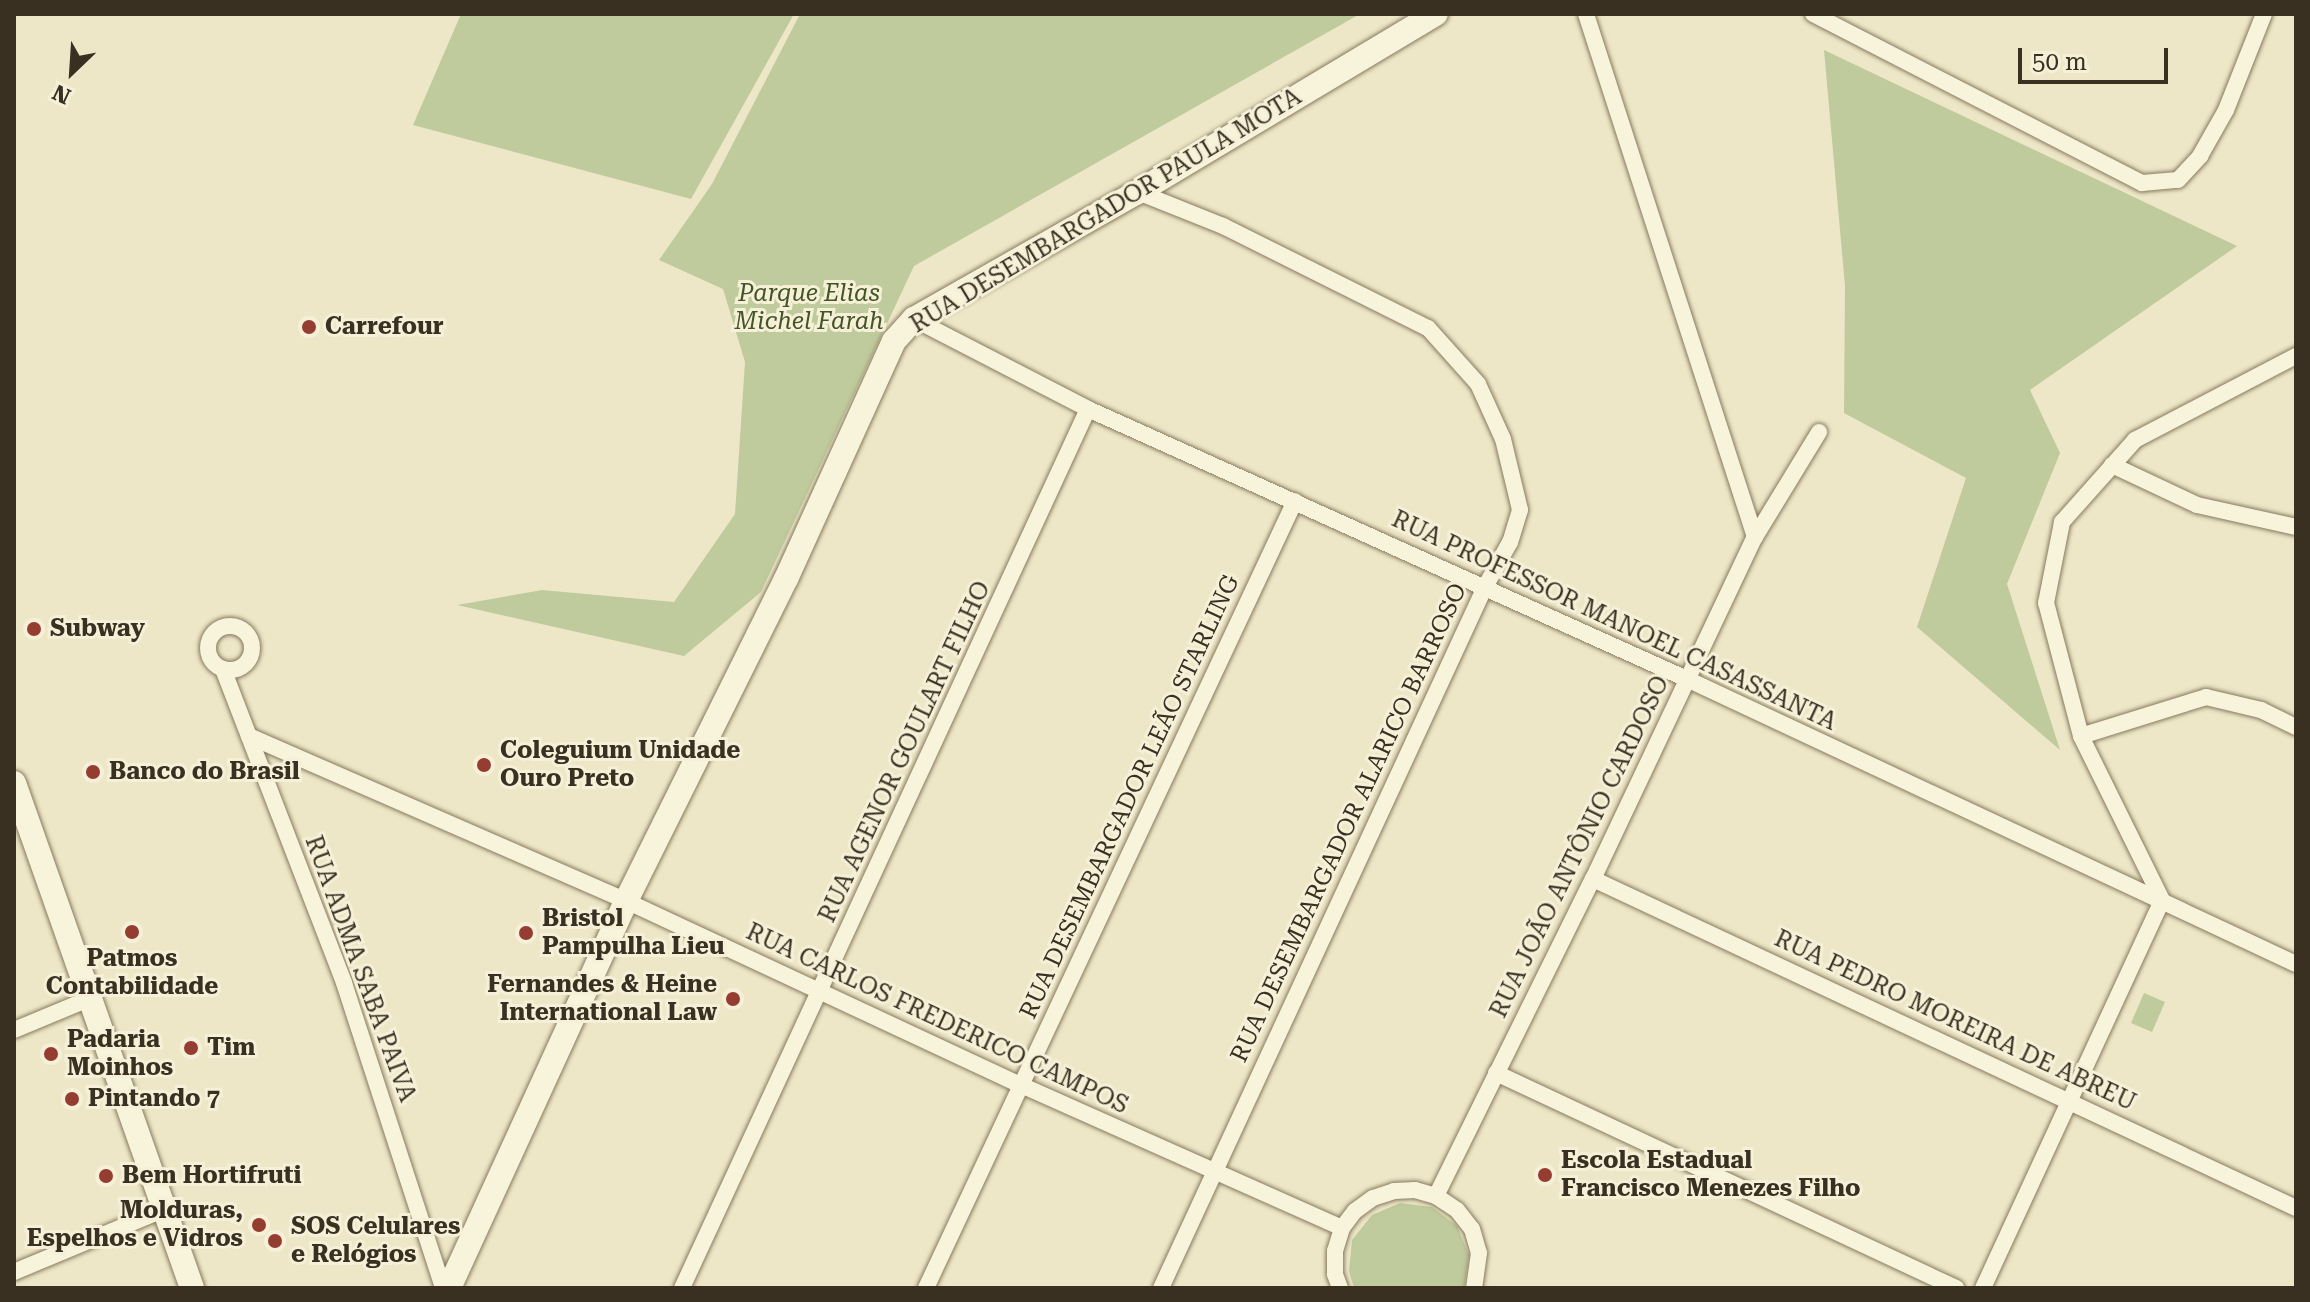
<!DOCTYPE html>
<meta charset="utf-8">
<style>
body{margin:0}
#map{position:relative;width:2310px;height:1302px;overflow:hidden;background:#ede7c8;font-family:"Roboto Serif",serif}
div>[style]{position:absolute}
.green>*{inset:0;background:#bfcb9c}
.roads{filter:drop-shadow(0 0 2px #887a5e) drop-shadow(0 0 2px #887a5e)}
.street>*{height:16px;margin:-8px;padding:0 8px;transform-origin:8px;border-radius:8px;background:#f8f3db}
.street>.ring{margin:-8px;padding:0;box-sizing:content-box;background:none;border:16px solid #f8f3db;border-radius:50%}
.secondary>*{height:24px;margin:-12px;padding:0 12px;transform-origin:12px;border-radius:12px;background:#f8f3db}
.dots>*{width:22px;height:22px;translate:-50% -50%;box-sizing:border-box;border:4px solid #f5f0d7;border-radius:50%}
span{translate:-50% -50%;white-space:nowrap;text-align:center;line-height:1.15;-webkit-text-stroke:6px #f5f0d7;paint-order:stroke}
.street-label{font-size:24px;color:#393021}
.park-label{font-size:24px;color:#445528;font-style:italic}
.poi-label{font-size:24px;color:#393021;font-weight:700}
.left{translate:0 -50%;text-align:left}
.right{translate:-100% -50%;text-align:right}
.frame{position:absolute;inset:0;border:16px solid #393021;pointer-events:none}
.north{position:absolute;left:32px;top:32px;width:80px;height:80px;-webkit-text-stroke:6px #f5f0d7;paint-order:stroke;rotate:205deg;font-size:22px;font-weight:700;line-height:32px;text-align:center;color:#393021}
.north::after{content:'';display:block;margin:auto;width:28px;height:36px;background:#393021;clip-path:polygon(50% 0,100% 100%,50% 72%,0 100%)}
.scale{position:absolute;left:2018px;top:48px;width:150px;height:36px;box-sizing:border-box;border:4px solid #393021;border-top:0;padding-left:10px;font-size:24px;line-height:28px;white-space:nowrap;color:#393021;-webkit-text-stroke:6px #f5f0d7;paint-order:stroke}
</style>
<div id="map">
<div class="green">
<div style="clip-path:polygon(461px 14px,794px 14px,691px 199px,413px 125px)"></div>
<div style="clip-path:polygon(800px 14px,1360px 14px,914px 266px,761px 592px,684px 656px,457px 605px,542px 590px,674px 602px,735px 514px,745px 362px,723px 289px,659px 260px,712px 184px)"></div>
<div style="clip-path:polygon(1824px 50px,2237px 246px,2030px 390px,2060px 453px,2007px 584px,2060px 750px,1917px 627px,1966px 478px,1844px 413px,1845px 286px)"></div>
<div style="clip-path:polygon(2144px 993px,2165px 1002px,2152px 1032px,2131px 1023px)"></div>
<div style="clip-path:polygon(1400px 1203px,1432px 1207px,1457px 1226px,1469px 1255px,1464px 1288px,1354px 1288px,1349px 1271px,1352px 1240px,1372px 1215px)"></div>
</div>
<div class="roads">
<div class="street">
<div style="left:1813px;top:14px;width:370px;rotate:27.2deg"></div>
<div style="left:2142px;top:183px;width:36px;rotate:-5deg"></div>
<div style="left:2178px;top:180px;width:33px;rotate:-47deg"></div>
<div style="left:2200px;top:156px;width:53px;rotate:-60.5deg"></div>
<div style="left:2226px;top:110px;width:103px;rotate:-68.4deg"></div>
<div style="left:1138px;top:192px;width:92px;rotate:21.8deg"></div>
<div style="left:1223px;top:226px;width:229px;rotate:26.5deg"></div>
<div style="left:1428px;top:328px;width:75px;rotate:48.2deg"></div>
<div style="left:1478px;top:384px;width:60px;rotate:65.6deg"></div>
<div style="left:1503px;top:439px;width:73px;rotate:76.5deg"></div>
<div style="left:1520px;top:510px;width:34px;rotate:107deg"></div>
<div style="left:1510px;top:542px;width:54px;rotate:119deg"></div>
<div style="left:1484px;top:589px;width:770px;rotate:114.8deg"></div>
<div style="left:914px;top:319px;width:196px;rotate:27.3deg"></div>
<div style="left:1088px;top:409px;width:659px;rotate:24.27deg"></div>
<div style="left:1689px;top:680px;width:670px;rotate:25.07deg"></div>
<div style="left:2112px;top:465px;width:94px;rotate:25.2deg"></div>
<div style="left:2197px;top:505px;width:101px;rotate:12.5deg"></div>
<div style="left:1755px;top:537px;width:123px;rotate:-58.6deg"></div>
<div class="ring" style="left:208px;top:626px;width:28px;height:28px"></div>
<div style="left:223px;top:669px;width:337px;rotate:68.9deg"></div>
<div style="left:344px;top:983px;width:321px;rotate:72deg"></div>
<div style="left:249px;top:736px;width:412px;rotate:23.6deg"></div>
<div style="left:626px;top:901px;width:436px;rotate:25deg"></div>
<div style="left:1021px;top:1085px;width:351px;rotate:24deg"></div>
<div style="left:2081px;top:736px;width:131px;rotate:-17.3deg"></div>
<div style="left:2206px;top:697px;width:57px;rotate:13.3deg"></div>
<div style="left:2261px;top:710px;width:39px;rotate:26deg"></div>
<div style="left:1593px;top:879px;width:776px;rotate:25.08deg"></div>
<div style="left:14px;top:1030px;width:81px;rotate:-22.5deg"></div>
<div style="left:1496px;top:1073px;width:508px;rotate:25.05deg"></div>
<div style="left:1436px;top:1196px;width:354px;rotate:-63.7deg"></div>
<div style="left:1593px;top:879px;width:378px;rotate:-64.7deg"></div>
<div style="left:1755px;top:537px;width:550px;rotate:-107.91deg"></div>
<div style="left:14px;top:1272px;width:164px;rotate:-22.6deg"></div>
<div style="left:682px;top:1288px;width:968px;rotate:-65.21deg"></div>
<div style="left:926px;top:1288px;width:869px;rotate:-64.88deg"></div>
<div style="left:1340px;top:1288px;width:15px;rotate:-110deg"></div>
<div style="left:1335px;top:1274px;width:23px;rotate:-90deg"></div>
<div style="left:1335px;top:1251px;width:24px;rotate:-73deg"></div>
<div style="left:1342px;top:1228px;width:21px;rotate:-53deg"></div>
<div style="left:1355px;top:1211px;width:22px;rotate:-36deg"></div>
<div style="left:1373px;top:1198px;width:22px;rotate:-18deg"></div>
<div style="left:1394px;top:1191px;width:21px;rotate:-3deg"></div>
<div style="left:1415px;top:1190px;width:22px;rotate:16deg"></div>
<div style="left:1436px;top:1196px;width:25px;rotate:34deg"></div>
<div style="left:1457px;top:1210px;width:24px;rotate:52deg"></div>
<div style="left:1472px;top:1229px;width:25px;rotate:74deg"></div>
<div style="left:1479px;top:1253px;width:35px;rotate:98deg"></div>
<div style="left:1983px;top:1288px;width:427px;rotate:-65.2deg"></div>
<div style="left:2162px;top:900px;width:183px;rotate:-116.3deg"></div>
<div style="left:2081px;top:736px;width:138px;rotate:-104.7deg"></div>
<div style="left:2046px;top:603px;width:83px;rotate:-78.8deg"></div>
<div style="left:2062px;top:522px;width:110px;rotate:-48.3deg"></div>
<div style="left:2135px;top:440px;width:182px;rotate:-27.6deg"></div>
</div>
<div class="secondary">
<div style="left:14px;top:783px;width:535px;rotate:70.58deg"></div>
<div style="left:449px;top:1288px;width:426px;rotate:-65.4deg"></div>
<div style="left:626px;top:901px;width:360px;rotate:-63.6deg"></div>
<div style="left:786px;top:579px;width:261px;rotate:-65.6deg"></div>
<div style="left:894px;top:341px;width:30px;rotate:-48deg"></div>
<div style="left:914px;top:319px;width:257px;rotate:-29.6deg"></div>
<div style="left:1138px;top:192px;width:347px;rotate:-30.9deg"></div>
</div>
</div>
<div class="dots">
<div style="left:309px;top:327px;background:#953d30"></div>
<div style="left:34px;top:629px;background:#953d30"></div>
<div style="left:484px;top:765px;background:#953d30"></div>
<div style="left:93px;top:772px;background:#953d30"></div>
<div style="left:132px;top:932px;background:#953d30"></div>
<div style="left:526px;top:933px;background:#953d30"></div>
<div style="left:733px;top:999px;background:#953d30"></div>
<div style="left:191px;top:1048px;background:#953d30"></div>
<div style="left:51px;top:1054px;background:#953d30"></div>
<div style="left:72px;top:1099px;background:#953d30"></div>
<div style="left:1545px;top:1175px;background:#953d30"></div>
<div style="left:106px;top:1176px;background:#953d30"></div>
<div style="left:259px;top:1225px;background:#953d30"></div>
<div style="left:275px;top:1241px;background:#953d30"></div>
</div>
<div class="street-label">
<span style="left:1106px;top:211px;rotate:-31deg">RUA DESEMBARGADOR PAULA MOTA</span>
<span style="left:1614px;top:621px;rotate:25deg">RUA PROFESSOR MANOEL CASASSANTA</span>
<span style="left:905px;top:752px;rotate:-65deg">RUA AGENOR GOULART FILHO</span>
<span style="left:1130px;top:797px;rotate:-65deg">RUA DESEMBARGADOR LEÃO STARLING</span>
<span style="left:1349px;top:823px;rotate:-65deg">RUA DESEMBARGADOR ALARICO BARROSO</span>
<span style="left:1580px;top:847px;rotate:-64deg">RUA JOÃO ANTÔNIO CARDOSO</span>
<span style="left:360px;top:969px;rotate:70deg">RUA ADMA SABA PAIVA</span>
<span style="left:937px;top:1019px;rotate:25deg">RUA CARLOS FREDERICO CAMPOS</span>
<span style="left:1955px;top:1021px;rotate:25deg">RUA PEDRO MOREIRA DE ABREU</span>
</div>
<div class="park-label">
<span style="left:809px;top:308px">Parque Elias<br>Michel Farah</span>
</div>
<div class="poi-label">
<span class="left" style="left:325px;top:327px">Carrefour</span>
<span class="left" style="left:50px;top:629px">Subway</span>
<span class="left" style="left:500px;top:765px">Coleguium Unidade<br>Ouro Preto</span>
<span class="left" style="left:109px;top:772px">Banco do Brasil</span>
<span class="left" style="left:542px;top:933px">Bristol<br>Pampulha Lieu</span>
<span style="left:132px;top:973px">Patmos<br>Contabilidade</span>
<span class="right" style="left:717px;top:999px">Fernandes &amp; Heine<br>International Law</span>
<span class="left" style="left:67px;top:1054px">Padaria<br>Moinhos</span>
<span class="left" style="left:207px;top:1048px">Tim</span>
<span class="left" style="left:88px;top:1099px">Pintando 7</span>
<span class="left" style="left:1561px;top:1175px">Escola Estadual<br>Francisco Menezes Filho</span>
<span class="left" style="left:122px;top:1176px">Bem Hortifruti</span>
<span class="right" style="left:243px;top:1225px">Molduras,<br>Espelhos e Vidros</span>
<span class="left" style="left:291px;top:1241px">SOS Celulares<br>e Relógios</span>
</div>
<div class="frame"></div>
<div class="north">N</div>
<div class="scale">50 m</div>
</div>
